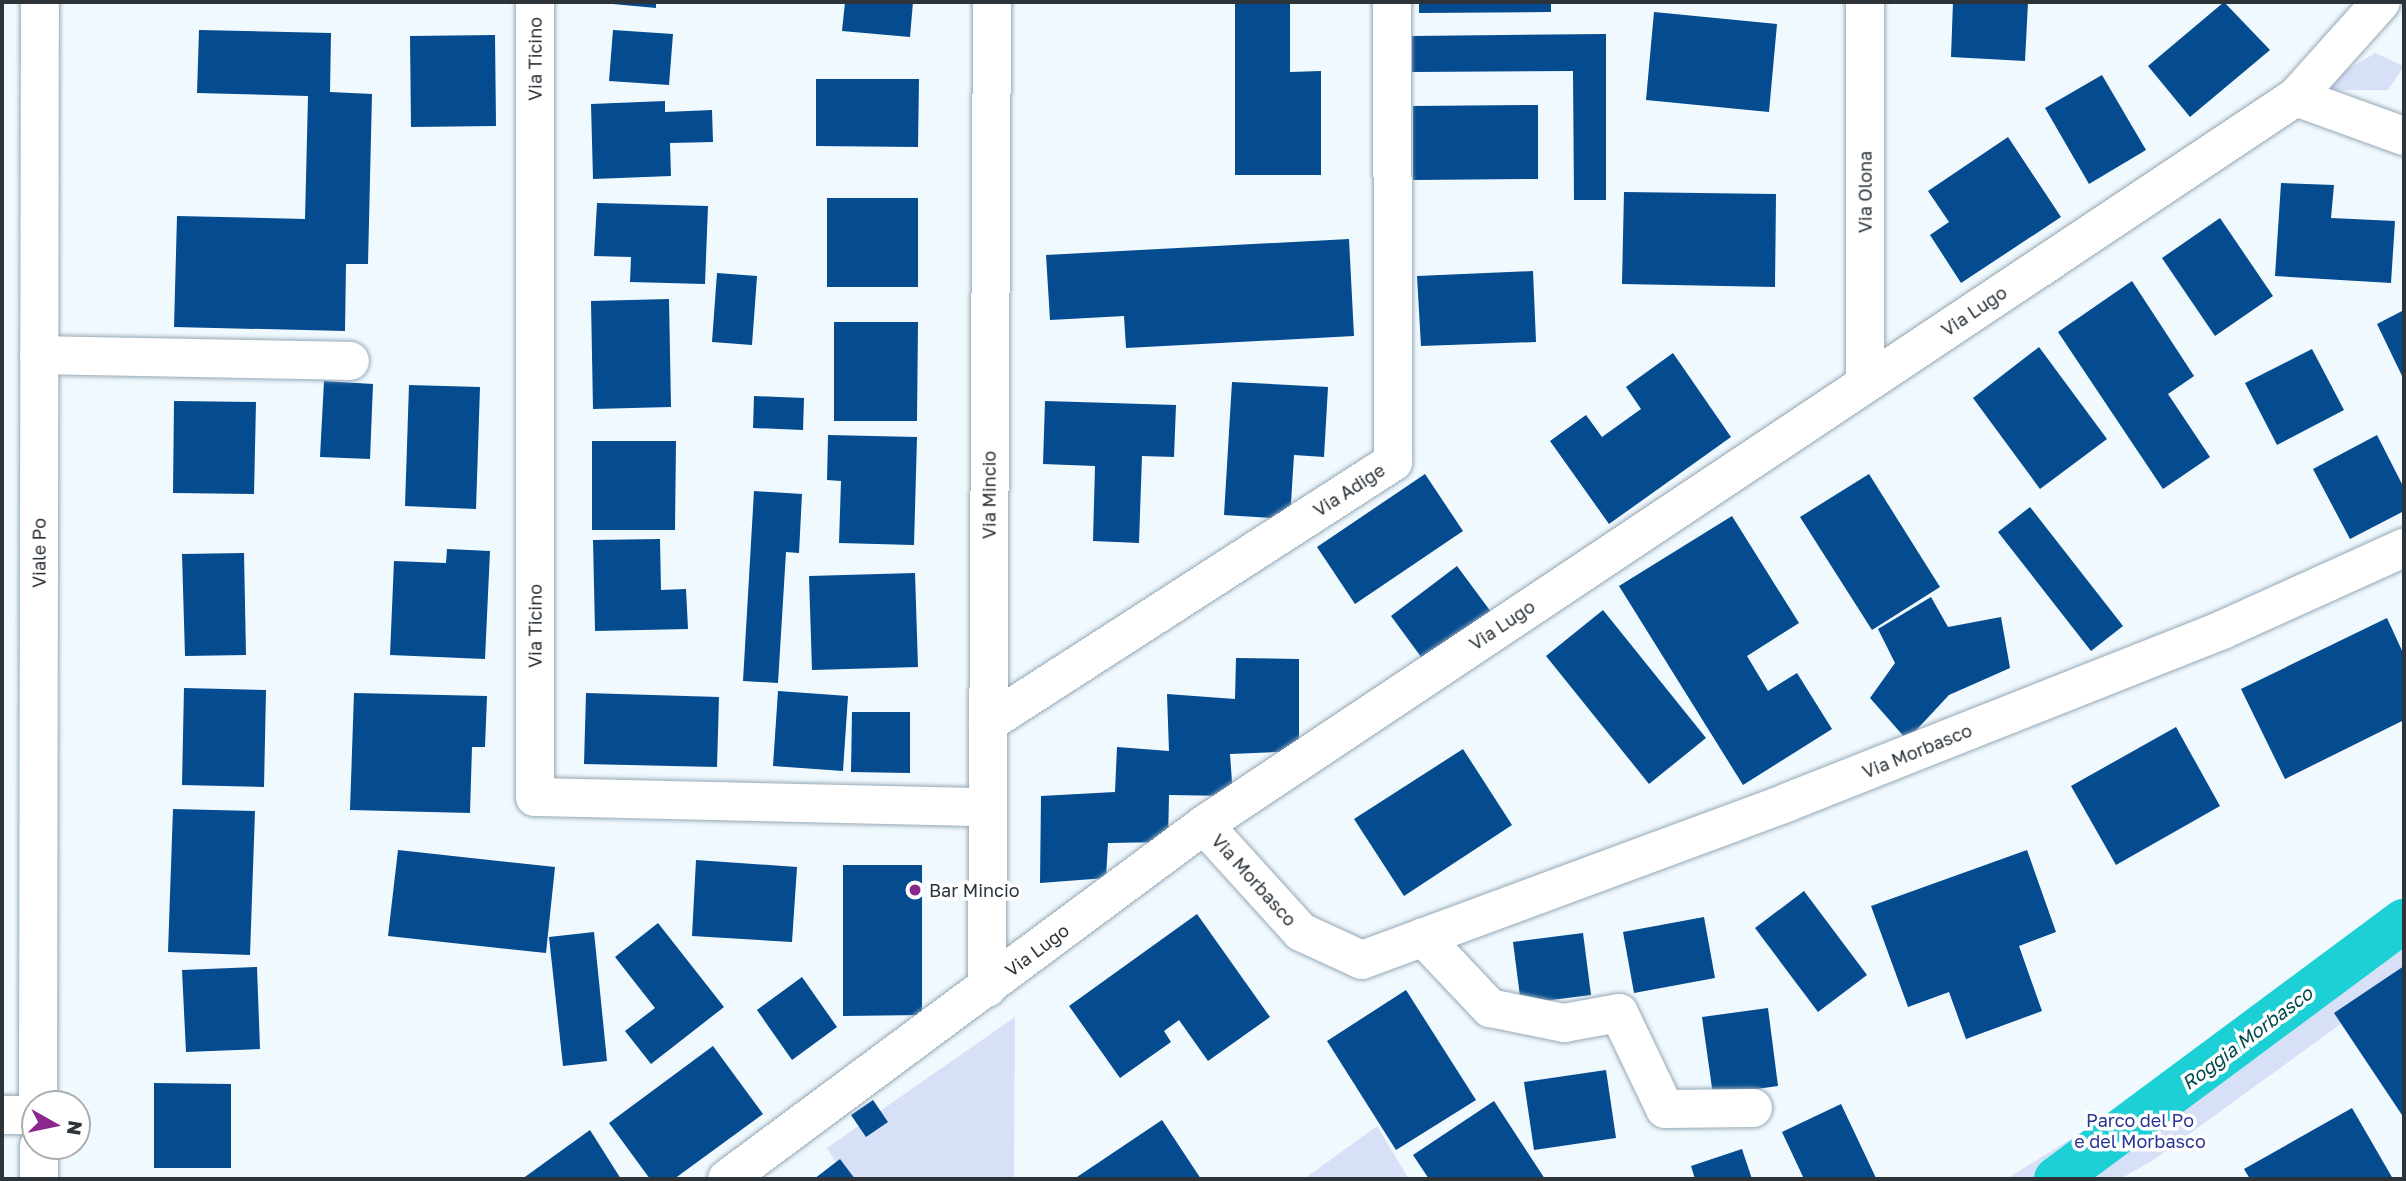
<!DOCTYPE html>
<style>
body{margin:0}
#map{position:relative;width:2406px;height:1181px;overflow:hidden;background:#f0f9fe;font-family:"Golos Text",sans-serif}
div>[style]{position:absolute}
.green>*{inset:0;background:#d8e0f8}
.canal>*{height:44px;margin:-22px;padding:0 22px;transform-origin:22px;border-radius:22px;background:#1dd0d6}
.building>*{inset:0;background:#044b8f}
.roads{filter:drop-shadow(0 0 2px #95a8b5) drop-shadow(0 0 2px #95a8b5)}
.minor>*{height:38px;margin:-19px;padding:0 19px;transform-origin:19px;border-radius:19px;background:#fff}
.tertiary>*{height:38px;margin:-19px;padding:0 19px;transform-origin:19px;border-radius:19px;background:#fff}
.dots>*{width:19px;height:19px;translate:-50% -50%;box-sizing:border-box;border:4px solid #fff;border-radius:50%}
span{translate:-50% -50%;white-space:nowrap;text-align:center;line-height:1.15;-webkit-text-stroke:7px #fff;paint-order:stroke}
.street-label{font-size:18px;color:#2c343a}
.poi-label{font-size:18px;color:#2c343a}
.left{translate:0 -50%;text-align:left}
.park-label{font-size:18px;color:#2a3496}
.water-label{font-size:19px;color:#00494c;font-style:italic}
.frame{position:absolute;inset:0;border:4px solid #2c343a;pointer-events:none}
.north{position:absolute;left:21px;top:1090px;width:70px;height:70px;box-sizing:border-box;background:#fff;border:2px solid #abaeb0;border-radius:50%;rotate:99deg;font-size:19px;font-weight:700;line-height:28px;text-align:center;color:#2c343a}
.north::after{content:'';display:block;margin:auto;width:24px;height:32px;background:#8b268d;clip-path:polygon(50% 0,100% 100%,50% 72%,0 100%)}
</style>
<div id="map">
<div class="green">
<div style="clip-path:polygon(2375px 53px,2404px 66px,2388px 90px,2330px 90px,2340px 74px)"></div>
<div style="clip-path:polygon(2404px 902px,2404px 978px,2152px 1161px,2120px 1179px,2006px 1179px,2095px 1124px)"></div>
<div style="clip-path:polygon(1015px 1017px,1014px 1179px,846px 1179px,827px 1148px)"></div>
<div style="clip-path:polygon(1377px 1126px,1409px 1179px,1304px 1179px)"></div>
</div>
<div class="canal">
<div style="left:2056px;top:1179px;width:433px;rotate:-36.6deg"></div>
</div>
<div class="building">
<div style="clip-path:polygon(591px 2px,656px 2px,656px 8px)"></div>
<div style="clip-path:polygon(845px 2px,913px 2px,910px 37px,842px 31px)"></div>
<div style="clip-path:polygon(1235px 2px,1290px 2px,1290px 72px,1321px 71px,1321px 175px,1235px 175px)"></div>
<div style="clip-path:polygon(1419px 2px,1551px 2px,1551px 12px,1419px 13px)"></div>
<div style="clip-path:polygon(1953px 2px,2028px 2px,2025px 61px,1951px 57px)"></div>
<div style="clip-path:polygon(2224px 2px,2270px 50px,2190px 117px,2148px 66px)"></div>
<div style="clip-path:polygon(1654px 12px,1777px 24px,1769px 112px,1646px 100px)"></div>
<div style="clip-path:polygon(199px 30px,331px 33px,330px 92px,372px 94px,368px 264px,346px 264px,345px 331px,174px 327px,177px 216px,305px 219px,308px 96px,197px 93px)"></div>
<div style="clip-path:polygon(613px 30px,673px 34px,669px 85px,609px 81px)"></div>
<div style="clip-path:polygon(1606px 34px,1606px 200px,1574px 200px,1573px 71px,1412px 72px,1412px 36px)"></div>
<div style="clip-path:polygon(495px 35px,496px 126px,411px 127px,410px 36px)"></div>
<div style="clip-path:polygon(2102px 75px,2146px 150px,2089px 184px,2045px 108px)"></div>
<div style="clip-path:polygon(816px 79px,919px 79px,918px 147px,816px 146px)"></div>
<div style="clip-path:polygon(665px 101px,665px 112px,712px 110px,713px 142px,670px 143px,671px 176px,593px 179px,591px 104px)"></div>
<div style="clip-path:polygon(1538px 105px,1538px 179px,1413px 180px,1413px 106px)"></div>
<div style="clip-path:polygon(2008px 137px,2061px 217px,1961px 283px,1930px 235px,1949px 222px,1928px 191px)"></div>
<div style="clip-path:polygon(2281px 183px,2334px 185px,2331px 218px,2395px 221px,2391px 283px,2275px 276px)"></div>
<div style="clip-path:polygon(1624px 192px,1776px 194px,1775px 287px,1622px 284px)"></div>
<div style="clip-path:polygon(827px 198px,918px 198px,918px 287px,827px 287px)"></div>
<div style="clip-path:polygon(597px 203px,708px 206px,705px 284px,630px 282px,631px 257px,594px 256px)"></div>
<div style="clip-path:polygon(2220px 218px,2273px 296px,2215px 336px,2162px 258px)"></div>
<div style="clip-path:polygon(1349px 239px,1354px 336px,1126px 348px,1124px 316px,1050px 320px,1046px 255px)"></div>
<div style="clip-path:polygon(1533px 271px,1536px 342px,1421px 346px,1417px 276px)"></div>
<div style="clip-path:polygon(717px 273px,757px 276px,752px 345px,712px 342px)"></div>
<div style="clip-path:polygon(2132px 281px,2194px 376px,2168px 394px,2210px 457px,2163px 489px,2058px 332px)"></div>
<div style="clip-path:polygon(669px 299px,671px 407px,593px 409px,591px 301px)"></div>
<div style="clip-path:polygon(2404px 310px,2404px 380px,2377px 324px)"></div>
<div style="clip-path:polygon(834px 322px,918px 322px,917px 421px,834px 421px)"></div>
<div style="clip-path:polygon(2039px 347px,2107px 439px,2040px 489px,1973px 398px)"></div>
<div style="clip-path:polygon(2312px 349px,2344px 410px,2277px 445px,2245px 383px)"></div>
<div style="clip-path:polygon(1673px 353px,1731px 437px,1609px 524px,1550px 441px,1586px 415px,1602px 437px,1641px 409px,1626px 387px)"></div>
<div style="clip-path:polygon(324px 381px,373px 384px,370px 459px,320px 457px)"></div>
<div style="clip-path:polygon(1232px 382px,1328px 387px,1324px 457px,1294px 455px,1290px 519px,1224px 515px)"></div>
<div style="clip-path:polygon(409px 385px,480px 387px,476px 509px,405px 506px)"></div>
<div style="clip-path:polygon(754px 396px,804px 398px,803px 430px,753px 428px)"></div>
<div style="clip-path:polygon(174px 401px,256px 402px,254px 494px,173px 493px)"></div>
<div style="clip-path:polygon(1045px 401px,1176px 405px,1174px 457px,1142px 456px,1139px 543px,1093px 541px,1095px 466px,1043px 464px)"></div>
<div style="clip-path:polygon(828px 435px,917px 437px,914px 545px,839px 543px,841px 481px,827px 480px)"></div>
<div style="clip-path:polygon(2377px 435px,2404px 488px,2404px 511px,2350px 539px,2313px 469px)"></div>
<div style="clip-path:polygon(592px 441px,676px 441px,675px 530px,592px 530px)"></div>
<div style="clip-path:polygon(1425px 474px,1463px 531px,1355px 604px,1317px 547px)"></div>
<div style="clip-path:polygon(1869px 474px,1940px 587px,1872px 630px,1800px 517px)"></div>
<div style="clip-path:polygon(754px 491px,802px 494px,799px 553px,786px 552px,778px 683px,743px 681px)"></div>
<div style="clip-path:polygon(2030px 507px,2123px 626px,2091px 651px,1998px 532px)"></div>
<div style="clip-path:polygon(1732px 516px,1799px 623px,1747px 656px,1768px 691px,1797px 673px,1832px 729px,1743px 785px,1619px 586px)"></div>
<div style="clip-path:polygon(660px 539px,661px 590px,686px 589px,688px 629px,595px 631px,593px 540px)"></div>
<div style="clip-path:polygon(447px 549px,490px 551px,485px 659px,390px 655px,394px 561px,446px 563px)"></div>
<div style="clip-path:polygon(244px 553px,246px 655px,185px 656px,182px 554px)"></div>
<div style="clip-path:polygon(1457px 566px,1494px 616px,1427px 665px,1391px 616px)"></div>
<div style="clip-path:polygon(915px 573px,918px 667px,812px 670px,809px 576px)"></div>
<div style="clip-path:polygon(1931px 597px,1948px 627px,2001px 617px,2010px 668px,1949px 695px,1907px 740px,1870px 698px,1895px 663px,1878px 629px)"></div>
<div style="clip-path:polygon(1603px 610px,1706px 738px,1649px 784px,1546px 656px)"></div>
<div style="clip-path:polygon(2387px 618px,2404px 655px,2404px 720px,2285px 779px,2241px 689px)"></div>
<div style="clip-path:polygon(1236px 658px,1299px 659px,1299px 751px,1230px 754px,1233px 796px,1169px 795px,1168px 842px,1108px 843px,1106px 878px,1040px 883px,1041px 796px,1115px 792px,1117px 747px,1169px 751px,1167px 694px,1235px 699px)"></div>
<div style="clip-path:polygon(184px 688px,266px 690px,264px 787px,182px 785px)"></div>
<div style="clip-path:polygon(778px 691px,848px 696px,843px 771px,773px 766px)"></div>
<div style="clip-path:polygon(354px 693px,487px 696px,485px 747px,472px 747px,470px 813px,350px 810px)"></div>
<div style="clip-path:polygon(586px 693px,719px 697px,717px 767px,584px 764px)"></div>
<div style="clip-path:polygon(852px 712px,910px 712px,910px 773px,851px 772px)"></div>
<div style="clip-path:polygon(2176px 727px,2220px 806px,2116px 865px,2071px 786px)"></div>
<div style="clip-path:polygon(1463px 749px,1512px 825px,1404px 896px,1354px 819px)"></div>
<div style="clip-path:polygon(173px 809px,255px 811px,250px 955px,168px 952px)"></div>
<div style="clip-path:polygon(398px 850px,555px 867px,546px 953px,388px 936px)"></div>
<div style="clip-path:polygon(2027px 850px,2056px 932px,2019px 946px,2042px 1011px,1966px 1039px,1949px 992px,1908px 1007px,1871px 906px)"></div>
<div style="clip-path:polygon(696px 860px,797px 867px,792px 942px,692px 936px)"></div>
<div style="clip-path:polygon(843px 865px,922px 865px,922px 1015px,843px 1016px)"></div>
<div style="clip-path:polygon(1804px 891px,1867px 975px,1818px 1012px,1755px 928px)"></div>
<div style="clip-path:polygon(1197px 914px,1270px 1017px,1208px 1061px,1179px 1020px,1164px 1031px,1171px 1042px,1120px 1078px,1069px 1006px)"></div>
<div style="clip-path:polygon(1704px 917px,1715px 978px,1634px 993px,1623px 932px)"></div>
<div style="clip-path:polygon(658px 923px,724px 1007px,651px 1064px,625px 1031px,655px 1008px,615px 957px)"></div>
<div style="clip-path:polygon(594px 932px,607px 1061px,563px 1066px,549px 937px)"></div>
<div style="clip-path:polygon(1583px 933px,1591px 995px,1521px 1004px,1513px 942px)"></div>
<div style="clip-path:polygon(2404px 966px,2404px 1118px,2334px 1013px)"></div>
<div style="clip-path:polygon(257px 967px,260px 1049px,186px 1052px,182px 970px)"></div>
<div style="clip-path:polygon(802px 977px,837px 1027px,792px 1060px,757px 1010px)"></div>
<div style="clip-path:polygon(1406px 990px,1476px 1100px,1396px 1150px,1327px 1041px)"></div>
<div style="clip-path:polygon(1768px 1008px,1778px 1086px,1713px 1095px,1702px 1017px)"></div>
<div style="clip-path:polygon(713px 1046px,763px 1114px,674px 1179px,650px 1179px,609px 1123px)"></div>
<div style="clip-path:polygon(1606px 1070px,1616px 1138px,1534px 1150px,1524px 1082px)"></div>
<div style="clip-path:polygon(154px 1083px,231px 1084px,231px 1168px,154px 1168px)"></div>
<div style="clip-path:polygon(873px 1100px,888px 1122px,866px 1137px,851px 1115px)"></div>
<div style="clip-path:polygon(1494px 1101px,1545px 1179px,1429px 1179px,1413px 1155px)"></div>
<div style="clip-path:polygon(1841px 1104px,1876px 1178px,1804px 1179px,1782px 1132px)"></div>
<div style="clip-path:polygon(2352px 1108px,2393px 1179px,2250px 1179px,2244px 1169px)"></div>
<div style="clip-path:polygon(1162px 1120px,1201px 1179px,1074px 1179px)"></div>
<div style="clip-path:polygon(590px 1130px,621px 1179px,522px 1179px)"></div>
<div style="clip-path:polygon(1742px 1149px,1752px 1179px,1695px 1179px,1691px 1166px)"></div>
<div style="clip-path:polygon(840px 1159px,855px 1179px,814px 1179px)"></div>
</div>
<div class="roads">
<div class="minor">
<div style="left:535px;top:2px;width:795px;rotate:90deg"></div>
<div style="left:535px;top:797px;width:453px;rotate:1.3deg"></div>
<div style="left:1865px;top:2px;width:380px;rotate:90deg"></div>
<div style="left:2296px;top:97px;width:127px;rotate:-48.2deg"></div>
<div style="left:39px;top:355px;width:311px;rotate:1.1deg"></div>
<div style="left:988px;top:723px;width:482px;rotate:-32.8deg"></div>
<div style="left:1393px;top:462px;width:460px;rotate:-90.1deg"></div>
<div style="left:1204px;top:825px;width:144px;rotate:47.8deg"></div>
<div style="left:1301px;top:932px;width:67px;rotate:24.7deg"></div>
<div style="left:1362px;top:960px;width:454px;rotate:-20.3deg"></div>
<div style="left:1788px;top:802px;width:467px;rotate:-21.6deg"></div>
<div style="left:2222px;top:630px;width:200px;rotate:-24.3deg"></div>
<div style="left:1423px;top:937px;width:98px;rotate:46.7deg"></div>
<div style="left:1490px;top:1008px;width:76px;rotate:11.5deg"></div>
<div style="left:1564px;top:1023px;width:56px;rotate:-10.3deg"></div>
<div style="left:1619px;top:1013px;width:106px;rotate:64.4deg"></div>
<div style="left:1665px;top:1109px;width:88px;rotate:-0.7deg"></div>
<div style="left:987px;top:988px;width:986px;rotate:-89.71deg"></div>
<div style="left:2px;top:1115px;width:33px"></div>
<div style="left:727px;top:1179px;width:594px;rotate:-36.58deg"></div>
<div style="left:1204px;top:825px;width:1312px;rotate:-33.69deg"></div>
<div style="left:2296px;top:97px;width:115px;rotate:19.9deg"></div>
</div>
<div class="tertiary">
<div style="left:38px;top:1104px;width:1102px;rotate:-89.9deg"></div>
<div style="left:39px;top:1146px;width:33px;rotate:90deg"></div>
</div>
</div>
<div class="dots">
<div style="left:915px;top:890px;background:#8b268d"></div>
</div>
<div class="street-label">
<span style="left:535px;top:59px;rotate:-90deg">Via Ticino</span>
<span style="left:1865px;top:192px;rotate:-90deg">Via Olona</span>
<span style="left:1974px;top:311px;rotate:-34deg">Via Lugo</span>
<span style="left:1349px;top:490px;rotate:-33deg">Via Adige</span>
<span style="left:989px;top:495px;rotate:-90deg">Via Mincio</span>
<span style="left:39px;top:553px;rotate:-90deg">Viale Po</span>
<span style="left:1502px;top:625px;rotate:-34deg">Via Lugo</span>
<span style="left:535px;top:626px;rotate:-90deg">Via Ticino</span>
<span style="left:1917px;top:751px;rotate:-22deg">Via Morbasco</span>
<span style="left:1254px;top:880px;rotate:48deg">Via Morbasco</span>
<span style="left:1037px;top:950px;rotate:-37deg">Via Lugo</span>
</div>
<div class="poi-label">
<span class="left" style="left:929px;top:890px">Bar Mincio</span>
</div>
<div class="park-label">
<span style="left:2140px;top:1131px">Parco del Po<br>e del Morbasco</span>
</div>
<div class="water-label">
<span style="left:2247px;top:1038px;rotate:-37deg">Roggia Morbasco</span>
</div>
<div class="frame"></div>
<div class="north">N</div>
</div>
